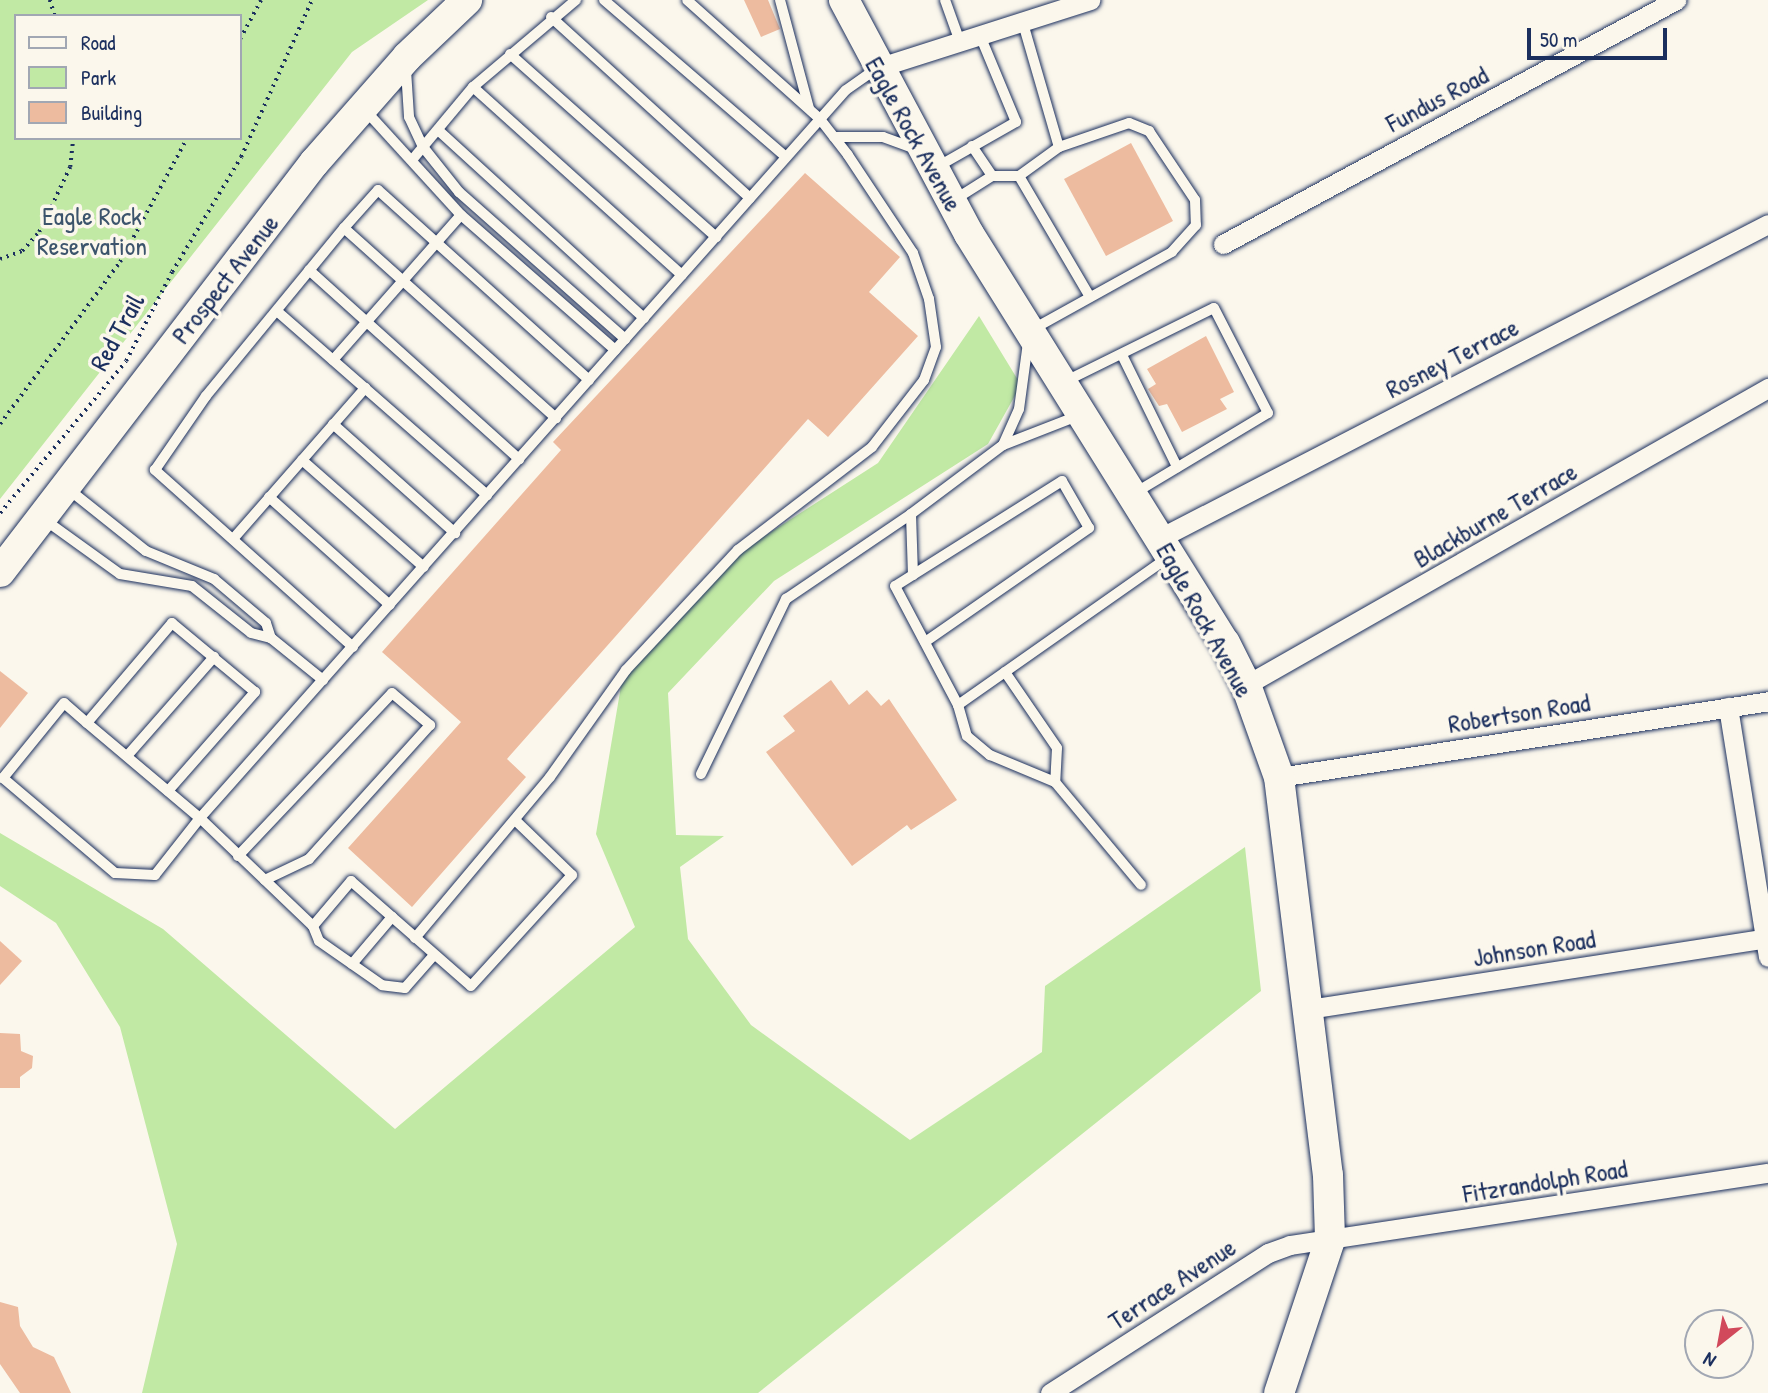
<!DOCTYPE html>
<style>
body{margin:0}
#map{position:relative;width:1768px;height:1393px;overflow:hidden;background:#fbf7ec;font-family:"Patrick Hand",sans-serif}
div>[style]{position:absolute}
.green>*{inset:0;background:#c1e9a4}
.building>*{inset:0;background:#edbb9f}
.path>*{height:3.5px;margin-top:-1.75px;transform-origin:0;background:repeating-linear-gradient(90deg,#1b2f5e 0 2px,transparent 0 7px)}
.roads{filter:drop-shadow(0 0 2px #1b2f5e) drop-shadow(0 0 2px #1b2f5e)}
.lane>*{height:10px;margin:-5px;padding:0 5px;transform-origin:5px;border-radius:5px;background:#fbf7ec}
.street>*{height:19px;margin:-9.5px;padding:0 9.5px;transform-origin:9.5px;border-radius:9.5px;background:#fbf7ec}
.primary>*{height:30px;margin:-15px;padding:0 15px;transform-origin:15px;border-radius:15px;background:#fbf7ec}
span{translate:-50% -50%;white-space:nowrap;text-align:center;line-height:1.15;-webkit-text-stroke:7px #fbf7ec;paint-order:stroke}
.street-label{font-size:26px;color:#1b2f5e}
.park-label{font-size:26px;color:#3c546c}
.legend{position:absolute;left:14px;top:14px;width:228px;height:126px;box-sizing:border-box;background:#fbf7ec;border:2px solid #a1a7b3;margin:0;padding:9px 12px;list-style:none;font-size:21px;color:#1b2f5e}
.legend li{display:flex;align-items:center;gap:14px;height:35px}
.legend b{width:35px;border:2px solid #a1a7b3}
.north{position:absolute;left:1684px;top:1309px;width:70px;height:70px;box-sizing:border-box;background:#fbf7ec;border:2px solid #a1a7b3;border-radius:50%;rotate:211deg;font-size:19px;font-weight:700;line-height:28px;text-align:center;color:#1b2f5e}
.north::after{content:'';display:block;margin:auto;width:24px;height:32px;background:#d1495b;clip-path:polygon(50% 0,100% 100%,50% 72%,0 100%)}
.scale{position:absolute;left:1527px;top:28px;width:140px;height:32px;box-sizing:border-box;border:4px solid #1b2f5e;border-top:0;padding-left:9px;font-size:21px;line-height:24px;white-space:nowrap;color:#1b2f5e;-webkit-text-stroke:5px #fbf7ec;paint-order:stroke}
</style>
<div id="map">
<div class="green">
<div style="clip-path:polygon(evenodd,0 0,428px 0,352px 52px,0 499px,0 0,16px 16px,240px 16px,240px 138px,16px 138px,16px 16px)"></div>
<div style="clip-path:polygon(979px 316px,1021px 385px,988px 444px,774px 581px,668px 693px,676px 835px,724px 836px,680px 867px,688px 939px,751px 1025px,910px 1140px,1042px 1052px,1045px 986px,1245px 847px,1261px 991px,758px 1393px,142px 1393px,177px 1244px,120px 1027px,56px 923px,0 886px,0 833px,163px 929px,395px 1129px,635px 927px,596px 834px,622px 680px,732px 557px,878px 463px)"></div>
</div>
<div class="building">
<div style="clip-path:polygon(744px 0,768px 0,780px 29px,761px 37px)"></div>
<div style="clip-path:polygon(1131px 143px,1173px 221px,1106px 256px,1064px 179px)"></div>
<div style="clip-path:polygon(805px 173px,900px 257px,869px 292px,918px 336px,828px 437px,808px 419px,507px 759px,526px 777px,412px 907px,348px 848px,461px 722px,382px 652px,561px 450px,553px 442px)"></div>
<div style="clip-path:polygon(1206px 336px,1234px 392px,1220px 399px,1227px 409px,1182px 432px,1167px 404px,1159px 406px,1148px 389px,1156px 384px,1147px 369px)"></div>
<div style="clip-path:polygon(0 671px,28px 693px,0 728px)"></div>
<div style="clip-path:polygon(831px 680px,849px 705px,867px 690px,881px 706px,889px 699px,957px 800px,911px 830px,907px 825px,852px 866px,766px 752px,795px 731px,783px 716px)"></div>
<div style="clip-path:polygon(0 941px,22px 961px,0 985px)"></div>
<div style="clip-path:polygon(0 1033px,20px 1034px,21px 1051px,33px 1056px,32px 1068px,20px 1077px,20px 1088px,0 1088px)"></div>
<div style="clip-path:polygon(0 1302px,18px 1307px,20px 1326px,33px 1347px,54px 1357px,71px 1393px,20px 1393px,0 1364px)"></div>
</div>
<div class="path">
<div style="left:50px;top:0;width:17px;rotate:73deg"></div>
<div style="left:240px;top:39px;width:44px;rotate:-61.7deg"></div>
<div style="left:0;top:259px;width:23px;rotate:-20deg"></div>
<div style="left:22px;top:251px;width:25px;rotate:-48deg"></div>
<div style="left:39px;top:232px;width:72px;rotate:-64.5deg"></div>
<div style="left:70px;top:167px;width:29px;rotate:-84deg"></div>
<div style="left:0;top:424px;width:202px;rotate:-53.5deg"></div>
<div style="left:120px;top:262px;width:141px;rotate:-61.6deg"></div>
<div style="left:0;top:513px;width:197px;rotate:-50.3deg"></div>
<div style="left:126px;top:361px;width:100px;rotate:-62.7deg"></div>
<div style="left:172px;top:272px;width:134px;rotate:-59deg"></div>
<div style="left:241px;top:157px;width:172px;rotate:-65.7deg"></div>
</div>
<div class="roads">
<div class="lane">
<div style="left:604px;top:0;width:240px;rotate:40.8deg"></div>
<div style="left:780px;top:0;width:112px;rotate:75deg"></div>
<div style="left:945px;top:0;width:41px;rotate:70.3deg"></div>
<div style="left:551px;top:17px;width:269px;rotate:42.3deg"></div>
<div style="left:1022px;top:20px;width:132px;rotate:73.8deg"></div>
<div style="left:510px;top:54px;width:276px;rotate:41.6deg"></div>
<div style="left:406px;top:70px;width:47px;rotate:86.3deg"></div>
<div style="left:409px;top:117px;width:33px;rotate:65deg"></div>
<div style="left:423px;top:147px;width:58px;rotate:51.3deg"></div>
<div style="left:459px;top:192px;width:222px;rotate:41.5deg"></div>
<div style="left:473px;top:87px;width:281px;rotate:42deg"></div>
<div style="left:366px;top:111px;width:141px;rotate:47.6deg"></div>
<div style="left:461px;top:215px;width:205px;rotate:41.2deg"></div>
<div style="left:438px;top:130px;width:279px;rotate:42.4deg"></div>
<div style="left:834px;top:137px;width:49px"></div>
<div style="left:883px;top:137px;width:35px;rotate:20deg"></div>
<div style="left:972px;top:146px;width:36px;rotate:56deg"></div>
<div style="left:412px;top:160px;width:95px;rotate:-50.1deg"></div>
<div style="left:473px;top:87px;width:135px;rotate:-40.2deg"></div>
<div style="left:937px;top:167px;width:91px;rotate:-29.7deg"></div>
<div style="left:1016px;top:122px;width:96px;rotate:-112.6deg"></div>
<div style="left:1019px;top:176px;width:49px;rotate:-35.9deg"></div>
<div style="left:1059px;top:147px;width:74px;rotate:-18.9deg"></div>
<div style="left:1129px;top:123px;width:22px;rotate:22deg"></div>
<div style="left:1149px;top:131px;width:83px;rotate:56.3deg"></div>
<div style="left:1195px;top:200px;width:25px;rotate:88deg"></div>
<div style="left:1196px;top:225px;width:36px;rotate:132deg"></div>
<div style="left:1172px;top:252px;width:159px;rotate:151deg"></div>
<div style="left:954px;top:200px;width:45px;rotate:-32.3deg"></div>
<div style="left:992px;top:176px;width:27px"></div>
<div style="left:1019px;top:176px;width:140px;rotate:59.6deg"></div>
<div style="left:344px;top:228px;width:285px;rotate:41.9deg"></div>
<div style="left:309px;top:270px;width:283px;rotate:42deg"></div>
<div style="left:278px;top:312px;width:278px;rotate:41.2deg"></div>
<div style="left:1122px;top:355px;width:125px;rotate:63.8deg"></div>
<div style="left:333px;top:360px;width:193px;rotate:-48.6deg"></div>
<div style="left:1064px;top:382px;width:167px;rotate:-26.3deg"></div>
<div style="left:1214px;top:308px;width:118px;rotate:62.8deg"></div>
<div style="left:1268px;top:413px;width:155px;rotate:149deg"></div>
<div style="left:333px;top:424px;width:164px;rotate:41.8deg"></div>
<div style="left:1003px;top:445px;width:39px;rotate:-66deg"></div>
<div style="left:1019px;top:409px;width:68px;rotate:-82.3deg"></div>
<div style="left:302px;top:460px;width:162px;rotate:41.3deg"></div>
<div style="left:67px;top:488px;width:101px;rotate:38.6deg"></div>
<div style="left:146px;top:551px;width:74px;rotate:22.4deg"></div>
<div style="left:214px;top:579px;width:68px;rotate:40.2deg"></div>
<div style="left:266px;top:623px;width:16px;rotate:72deg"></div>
<div style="left:269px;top:497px;width:162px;rotate:41.8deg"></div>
<div style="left:45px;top:520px;width:92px;rotate:35.8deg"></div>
<div style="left:120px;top:574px;width:73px;rotate:9.5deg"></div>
<div style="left:192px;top:586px;width:75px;rotate:38.5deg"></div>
<div style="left:251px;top:633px;width:21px;rotate:14deg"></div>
<div style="left:271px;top:638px;width:67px;rotate:38.9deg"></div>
<div style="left:233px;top:539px;width:201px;rotate:-48.8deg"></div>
<div style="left:913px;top:575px;width:61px;rotate:-91.9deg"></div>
<div style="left:911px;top:514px;width:115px;rotate:-36.9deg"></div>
<div style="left:1003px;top:445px;width:83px;rotate:-21.3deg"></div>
<div style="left:925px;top:642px;width:200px;rotate:-34.8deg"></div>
<div style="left:1089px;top:528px;width:54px;rotate:-119.9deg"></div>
<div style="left:1062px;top:481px;width:197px;rotate:147.8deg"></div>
<div style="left:895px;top:586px;width:135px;rotate:62.1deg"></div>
<div style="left:958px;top:705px;width:256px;rotate:-35.1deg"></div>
<div style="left:353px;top:647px;width:266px;rotate:-138.2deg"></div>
<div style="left:155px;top:470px;width:90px;rotate:-55.4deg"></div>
<div style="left:206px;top:396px;width:217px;rotate:-50.6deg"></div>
<div style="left:344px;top:228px;width:51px;rotate:-48.2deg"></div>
<div style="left:378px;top:190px;width:284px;rotate:42deg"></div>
<div style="left:1005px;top:672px;width:92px;rotate:55.6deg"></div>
<div style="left:1057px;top:748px;width:34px;rotate:93deg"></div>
<div style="left:958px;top:705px;width:32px;rotate:74deg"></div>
<div style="left:967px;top:736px;width:30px;rotate:40deg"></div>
<div style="left:990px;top:755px;width:70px;rotate:22.6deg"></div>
<div style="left:1055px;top:782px;width:134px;rotate:50.1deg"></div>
<div style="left:87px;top:723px;width:30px;rotate:-139deg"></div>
<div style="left:64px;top:703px;width:97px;rotate:129.1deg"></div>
<div style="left:3px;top:778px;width:147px;rotate:40.3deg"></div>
<div style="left:115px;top:873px;width:40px;rotate:2.9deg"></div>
<div style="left:155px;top:875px;width:73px;rotate:-51.7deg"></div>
<div style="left:200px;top:818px;width:973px;rotate:-48.42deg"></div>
<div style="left:846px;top:90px;width:38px;rotate:-35deg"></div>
<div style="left:127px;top:756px;width:132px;rotate:-48.7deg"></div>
<div style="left:701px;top:774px;width:195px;rotate:-64.1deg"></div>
<div style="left:786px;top:599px;width:151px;rotate:-34.2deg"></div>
<div style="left:168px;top:791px;width:132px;rotate:-48.7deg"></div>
<div style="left:255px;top:692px;width:108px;rotate:-140.3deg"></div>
<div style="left:172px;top:623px;width:131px;rotate:130.4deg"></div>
<div style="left:87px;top:723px;width:148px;rotate:40.1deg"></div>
<div style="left:200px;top:818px;width:156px;rotate:43.7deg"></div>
<div style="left:238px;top:856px;width:224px;rotate:-46.6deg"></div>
<div style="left:392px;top:693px;width:50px;rotate:40.1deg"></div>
<div style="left:430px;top:725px;width:181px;rotate:132.1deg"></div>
<div style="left:309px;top:859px;width:49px;rotate:154.5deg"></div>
<div style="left:415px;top:938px;width:210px;rotate:-50deg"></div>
<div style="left:550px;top:777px;width:131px;rotate:-54.6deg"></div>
<div style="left:626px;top:670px;width:164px;rotate:-47deg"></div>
<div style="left:738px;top:550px;width:169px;rotate:-37.5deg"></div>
<div style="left:872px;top:447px;width:85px;rotate:-52.2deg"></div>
<div style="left:924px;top:380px;width:35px;rotate:-70deg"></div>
<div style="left:936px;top:347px;width:49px;rotate:-98.3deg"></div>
<div style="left:929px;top:299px;width:49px;rotate:-109.2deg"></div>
<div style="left:913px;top:253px;width:118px;rotate:-123.6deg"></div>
<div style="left:848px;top:155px;width:46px;rotate:-127.9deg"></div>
<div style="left:820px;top:119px;width:178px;rotate:-138.2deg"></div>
<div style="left:434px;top:955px;width:44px;rotate:131.3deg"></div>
<div style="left:405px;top:988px;width:23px;rotate:-173deg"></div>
<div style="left:382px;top:985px;width:77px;rotate:-145.1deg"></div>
<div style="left:319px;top:941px;width:16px;rotate:-112deg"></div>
<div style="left:313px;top:926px;width:59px;rotate:-49.8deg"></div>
<div style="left:351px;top:881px;width:159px;rotate:41.2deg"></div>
<div style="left:471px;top:986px;width:150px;rotate:-47.7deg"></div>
<div style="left:572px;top:875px;width:79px;rotate:-136deg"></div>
<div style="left:352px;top:964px;width:62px;rotate:-49.6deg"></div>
</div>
<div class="street">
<div style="left:877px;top:68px;width:224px;rotate:-17.7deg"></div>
<div style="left:1223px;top:244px;width:515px;rotate:-28.31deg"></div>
<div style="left:1160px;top:538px;width:684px;rotate:-27.31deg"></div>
<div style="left:1246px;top:685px;width:601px;rotate:-29.64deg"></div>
<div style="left:1728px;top:707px;width:253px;rotate:80.9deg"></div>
<div style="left:1279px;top:777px;width:495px;rotate:-8.8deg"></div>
<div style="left:1309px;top:1009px;width:464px;rotate:-8.8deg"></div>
<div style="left:1050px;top:1393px;width:259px;rotate:-32.7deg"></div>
<div style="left:1268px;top:1253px;width:23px;rotate:-20deg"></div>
<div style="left:1290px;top:1245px;width:483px;rotate:-8.6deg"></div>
</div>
<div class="primary">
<div style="left:844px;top:0;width:265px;rotate:61.9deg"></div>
<div style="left:969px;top:234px;width:483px;rotate:58deg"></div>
<div style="left:1225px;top:643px;width:47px;rotate:63.4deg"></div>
<div style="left:1246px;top:685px;width:98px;rotate:70.3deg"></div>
<div style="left:1279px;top:777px;width:401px;rotate:83deg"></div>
<div style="left:1328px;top:1175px;width:65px;rotate:88.2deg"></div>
<div style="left:1330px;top:1240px;width:161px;rotate:108.4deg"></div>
<div style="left:0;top:572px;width:516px;rotate:-52.49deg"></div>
<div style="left:314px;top:163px;width:141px;rotate:-48.7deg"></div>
<div style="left:407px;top:57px;width:83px;rotate:-43.5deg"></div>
</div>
</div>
<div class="street-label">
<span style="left:1437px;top:99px;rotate:-28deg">Fundus Road</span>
<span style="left:914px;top:134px;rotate:61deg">Eagle Rock Avenue</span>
<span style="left:225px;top:279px;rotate:-52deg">Prospect Avenue</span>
<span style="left:117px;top:332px;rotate:-61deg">Red Trail</span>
<span style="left:1452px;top:358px;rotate:-27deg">Rosney Terrace</span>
<span style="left:1495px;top:515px;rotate:-30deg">Blackburne Terrace</span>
<span style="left:1205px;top:620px;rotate:61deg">Eagle Rock Avenue</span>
<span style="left:1519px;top:713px;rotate:-9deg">Robertson Road</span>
<span style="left:1534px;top:948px;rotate:-9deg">Johnson Road</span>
<span style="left:1545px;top:1181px;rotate:-9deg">Fitzrandolph Road</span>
<span style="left:1172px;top:1284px;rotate:-33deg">Terrace Avenue</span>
</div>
<div class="park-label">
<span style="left:92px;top:231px">Eagle Rock<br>Reservation</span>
</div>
<ul class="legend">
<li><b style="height:9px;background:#fbf7ec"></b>Road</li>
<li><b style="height:19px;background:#c1e9a4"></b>Park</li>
<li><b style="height:19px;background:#edbb9f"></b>Building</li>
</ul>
<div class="north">N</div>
<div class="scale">50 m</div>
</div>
